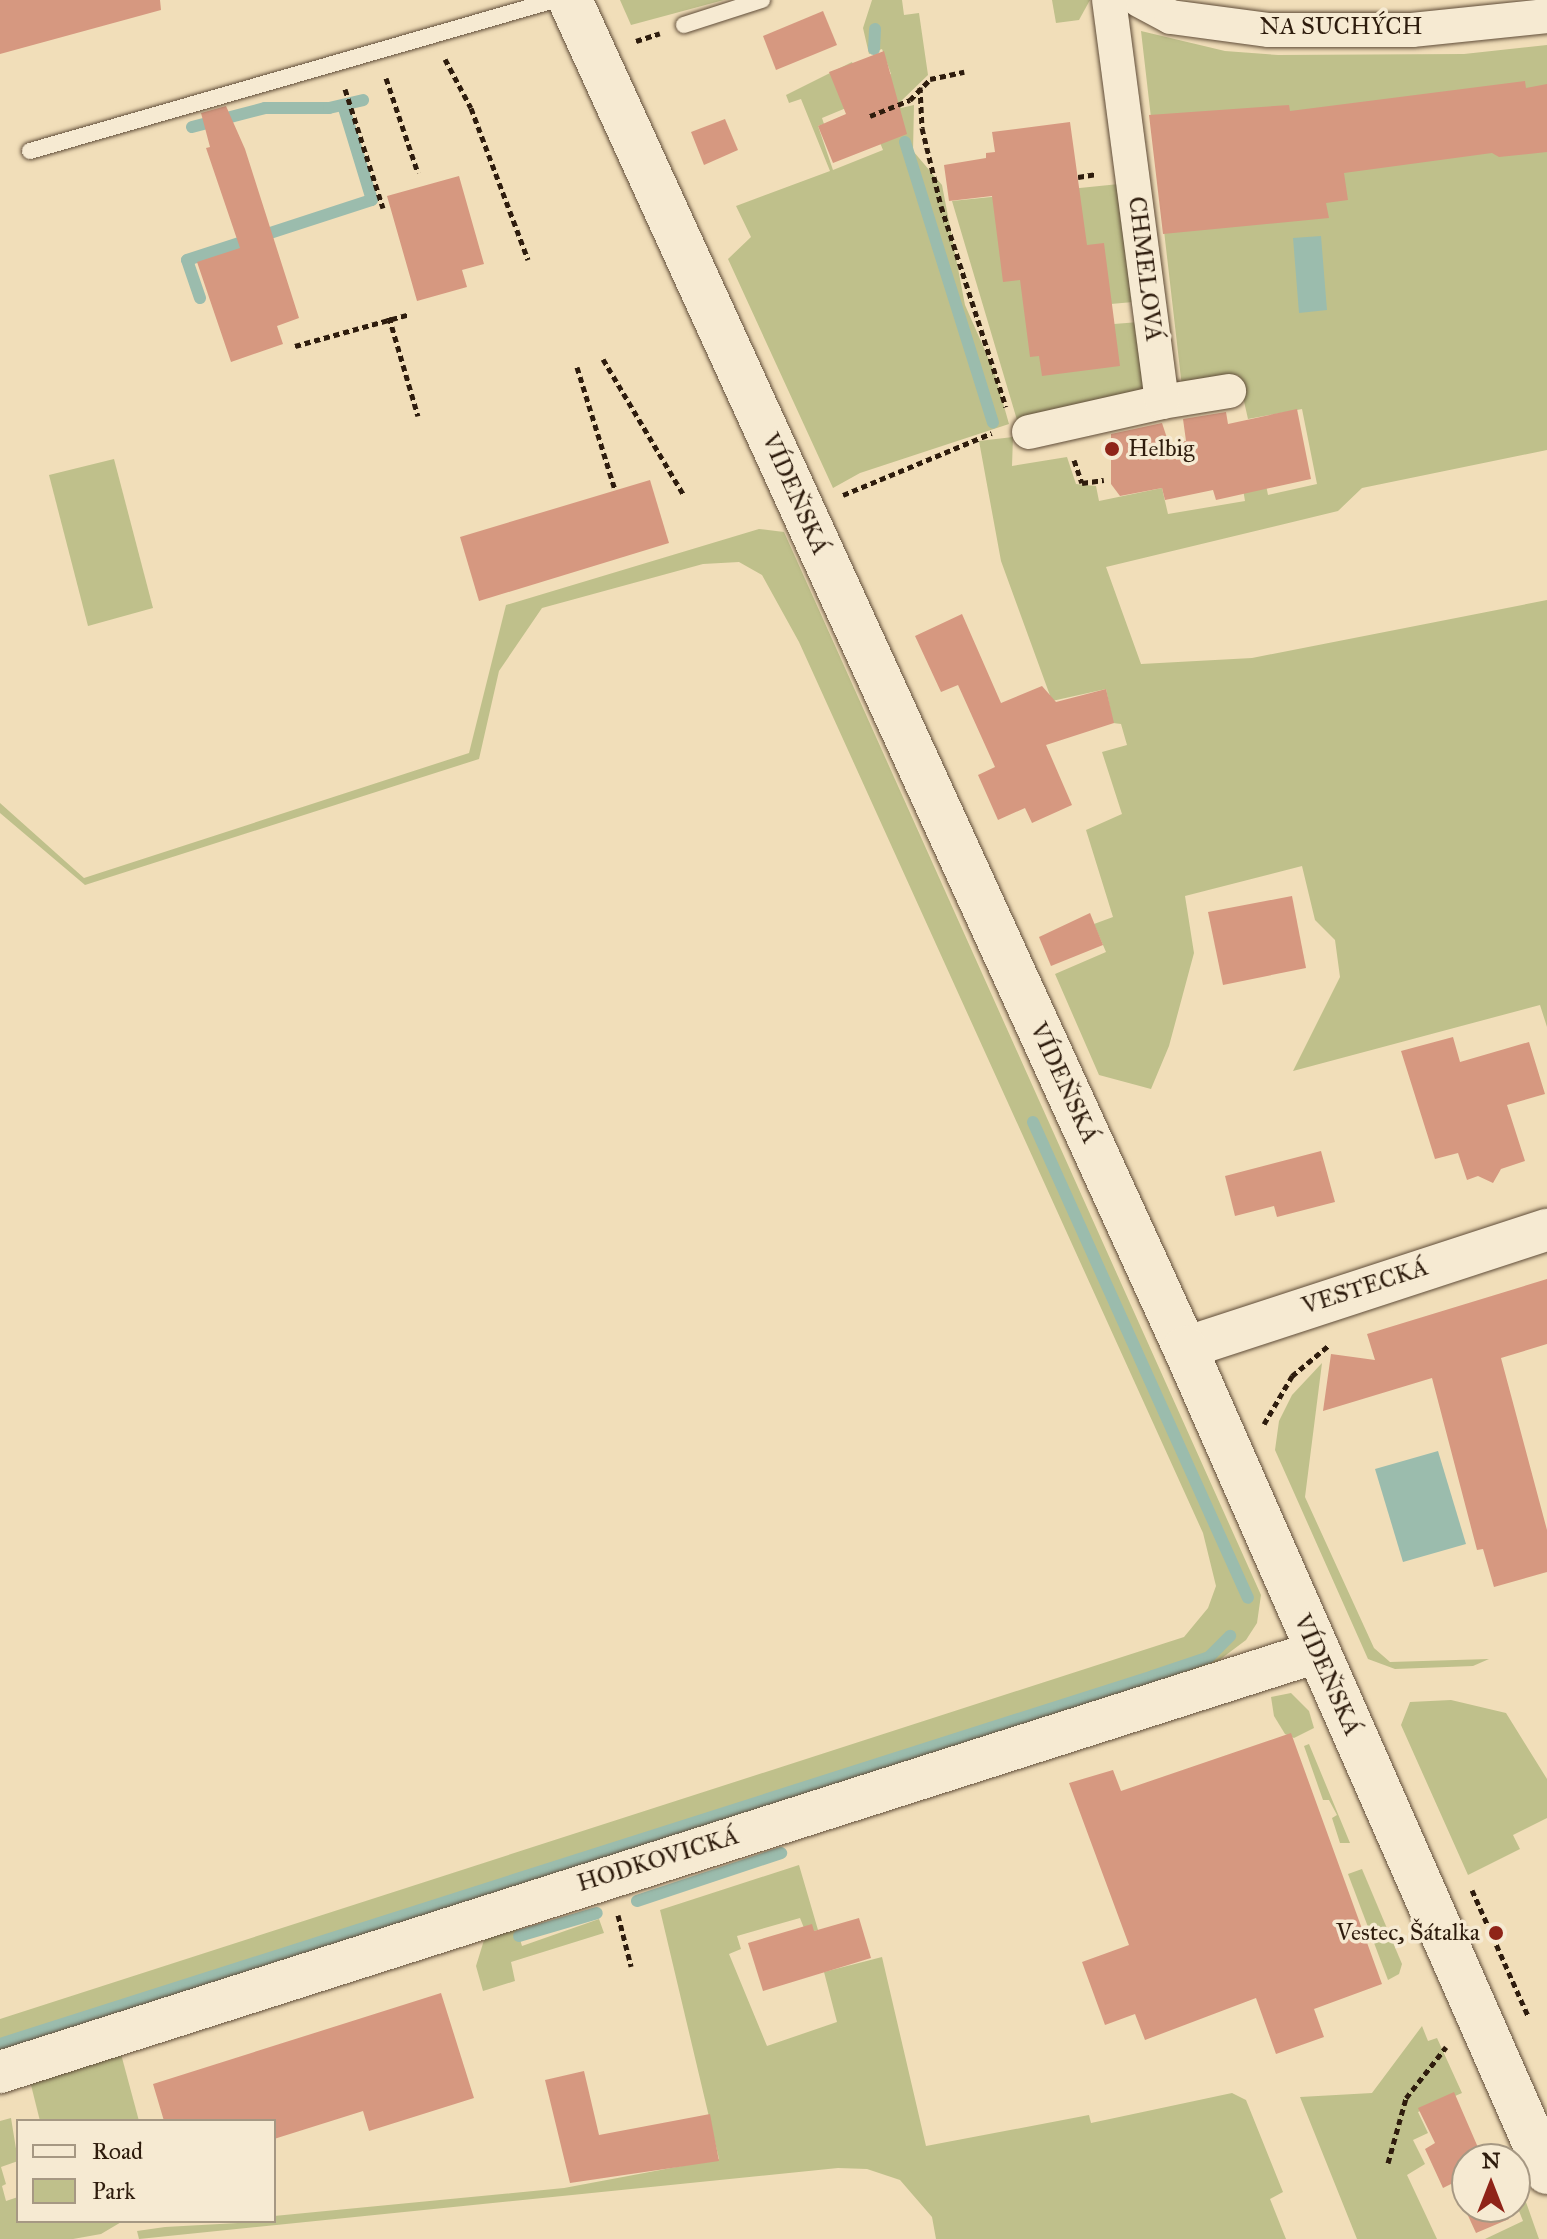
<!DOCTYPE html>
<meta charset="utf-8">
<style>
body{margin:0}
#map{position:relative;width:1547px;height:2239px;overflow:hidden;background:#f1deb9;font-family:"IM FELL Great Primer",serif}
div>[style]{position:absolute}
.green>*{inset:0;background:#bfc08b}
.water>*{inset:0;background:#9bbcad}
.stream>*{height:12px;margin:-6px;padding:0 6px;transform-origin:6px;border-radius:6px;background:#9bbcad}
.building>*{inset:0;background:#d69880}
.path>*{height:5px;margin-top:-2.5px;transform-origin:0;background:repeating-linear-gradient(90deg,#2e1c0d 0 6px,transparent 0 10px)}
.roads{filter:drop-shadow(0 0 2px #5f4c38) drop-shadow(0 0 2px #5f4c38)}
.service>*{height:16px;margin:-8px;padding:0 8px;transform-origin:8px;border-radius:8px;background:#f6ead2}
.minor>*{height:34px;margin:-17px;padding:0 17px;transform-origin:17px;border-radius:17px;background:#f6ead2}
.tertiary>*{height:42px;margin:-21px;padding:0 21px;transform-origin:21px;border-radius:21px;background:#f6ead2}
.secondary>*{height:44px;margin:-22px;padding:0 22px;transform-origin:22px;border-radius:22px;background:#f6ead2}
.dots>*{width:22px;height:22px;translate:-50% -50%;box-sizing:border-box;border:4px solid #f6ead2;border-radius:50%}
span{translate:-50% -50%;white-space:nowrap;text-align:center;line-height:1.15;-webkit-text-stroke:7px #f6ead2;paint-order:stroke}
.street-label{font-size:24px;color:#2e1c0d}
.poi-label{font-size:24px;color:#2e1c0d}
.left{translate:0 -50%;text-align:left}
.right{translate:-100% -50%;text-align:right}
.legend{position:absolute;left:16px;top:2119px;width:260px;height:104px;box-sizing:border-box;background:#f6ead2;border:2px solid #a69883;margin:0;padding:10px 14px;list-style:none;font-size:24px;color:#2e1c0d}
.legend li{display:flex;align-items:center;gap:16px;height:40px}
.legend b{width:40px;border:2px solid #a69883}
.north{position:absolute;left:1451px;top:2143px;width:80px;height:80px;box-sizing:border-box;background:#f6ead2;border:2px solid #a69883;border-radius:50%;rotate:0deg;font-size:22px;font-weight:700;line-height:32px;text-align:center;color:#2e1c0d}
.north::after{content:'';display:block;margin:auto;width:28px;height:36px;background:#8f2418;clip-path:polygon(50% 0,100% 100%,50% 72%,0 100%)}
</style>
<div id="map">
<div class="green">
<div style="clip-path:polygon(620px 0,724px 0,631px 25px)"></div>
<div style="clip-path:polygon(evenodd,872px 0,902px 0,904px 15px,919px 13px,928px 75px,899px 103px,901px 108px,914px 105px,913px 151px,942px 185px,965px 305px,994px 371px,1009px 424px,860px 473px,833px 488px,728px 259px,751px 237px,736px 206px,830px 171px,801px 99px,789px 103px,786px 95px,852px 62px,863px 85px,891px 74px,882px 49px,869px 54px,863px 28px,872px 0,863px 101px,883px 150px,833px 170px,818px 126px,824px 124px,822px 118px,863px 101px)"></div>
<div style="clip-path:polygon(1052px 0,1090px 0,1079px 20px,1056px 23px)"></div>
<div style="clip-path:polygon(1141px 31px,1225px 51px,1278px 55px,1464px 54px,1547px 45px,1547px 450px,1362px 488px,1338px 511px,1106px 567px,1141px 664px,1252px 658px,1547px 600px,1547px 1027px,1540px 1005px,1293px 1071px,1340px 977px,1335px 940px,1315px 920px,1302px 866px,1185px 896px,1194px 953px,1169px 1046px,1151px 1089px,1099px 1075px,1055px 974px,1106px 952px,1094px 924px,1113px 917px,1086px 830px,1122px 814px,1102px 752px,1127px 745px,1121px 724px,1113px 723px,1106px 689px,1052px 701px,1001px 561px,979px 441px,1013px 437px,1012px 466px,1067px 457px,1076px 484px,1096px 486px,1099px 501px,1162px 488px,1168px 514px,1245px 501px,1243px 489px,1265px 480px,1268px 495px,1317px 484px,1302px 409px,1248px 419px,1238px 375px,1182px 387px)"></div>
<div style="clip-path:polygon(1119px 184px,1133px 302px,1111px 304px,1114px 324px,1139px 322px,1145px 395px,1017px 420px,952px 201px)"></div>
<div style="clip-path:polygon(114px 459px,153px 608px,88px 626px,49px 475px)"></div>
<div style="clip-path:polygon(759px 529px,784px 532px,1261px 1595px,1257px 1623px,1246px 1640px,1214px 1664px,0 2051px,0 2019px,1184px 1637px,1208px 1608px,1216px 1586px,1203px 1533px,799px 642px,762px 575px,739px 562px,703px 564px,542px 608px,499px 671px,479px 759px,85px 885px,0 813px,0 803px,84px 878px,469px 753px,506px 605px)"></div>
<div style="clip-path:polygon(1322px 1363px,1305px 1497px,1374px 1648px,1390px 1662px,1489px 1659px,1473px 1666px,1395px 1669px,1368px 1659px,1275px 1450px,1279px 1421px,1292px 1395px)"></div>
<div style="clip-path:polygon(1291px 1693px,1309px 1711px,1314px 1728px,1294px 1738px,1285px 1734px,1274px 1716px,1271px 1697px)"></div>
<div style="clip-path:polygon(1451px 1700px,1506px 1713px,1547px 1779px,1547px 1818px,1513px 1835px,1520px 1849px,1468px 1875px,1401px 1725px,1410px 1702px)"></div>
<div style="clip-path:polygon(1309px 1744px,1350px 1843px,1340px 1843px,1332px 1818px,1337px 1815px,1329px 1800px,1323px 1800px,1304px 1746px)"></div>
<div style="clip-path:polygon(799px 1865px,818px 1930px,806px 1933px,800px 1918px,737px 1936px,741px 1949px,729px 1954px,767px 2046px,837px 2022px,824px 1972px,882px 1957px,926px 2146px,1089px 2115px,1091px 2123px,1232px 2093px,1246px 2100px,1283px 2192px,1270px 2199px,1286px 2239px,936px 2239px,932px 2217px,900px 2180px,867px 2169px,838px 2168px,139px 2239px,137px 2231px,165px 2227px,274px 2221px,274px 2216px,564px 2188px,719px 2159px,660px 1910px)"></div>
<div style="clip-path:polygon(1362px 1869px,1402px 1964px,1399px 1974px,1388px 1980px,1348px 1874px)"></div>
<div style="clip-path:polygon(599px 1919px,604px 1933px,511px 1962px,515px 1981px,483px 1991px,476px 1966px,485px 1937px,516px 1926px,522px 1946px)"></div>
<div style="clip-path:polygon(1422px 2026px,1428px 2041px,1437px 2038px,1462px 2093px,1418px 2112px,1428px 2133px,1413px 2140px,1425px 2164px,1407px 2175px,1437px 2239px,1357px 2239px,1300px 2097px,1372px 2093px)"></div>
<div style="clip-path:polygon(121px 2054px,139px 2121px,40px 2121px,30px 2081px)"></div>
<div style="clip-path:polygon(11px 2118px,18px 2161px,1px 2167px,6px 2184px,2px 2186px,6px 2201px,18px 2197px,18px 2221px,123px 2221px,101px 2234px,73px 2239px,0 2239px,0 2121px)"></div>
<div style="clip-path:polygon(1516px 2174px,1539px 2239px,1485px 2239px,1523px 2221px,1515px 2201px)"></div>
</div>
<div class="water">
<div style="clip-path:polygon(1321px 236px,1327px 310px,1299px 313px,1293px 238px)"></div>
<div style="clip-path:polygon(1438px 1451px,1466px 1544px,1403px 1562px,1375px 1469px)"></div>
</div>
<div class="stream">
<div style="left:874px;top:49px;width:20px;rotate:-87deg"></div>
<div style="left:192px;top:127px;width:75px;rotate:-14.6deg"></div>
<div style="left:265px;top:108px;width:64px"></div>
<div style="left:329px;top:108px;width:35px;rotate:-13deg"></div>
<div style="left:905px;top:142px;width:294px;rotate:72.6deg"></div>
<div style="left:200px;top:298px;width:40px;rotate:-108.9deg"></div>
<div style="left:187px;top:260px;width:194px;rotate:-18deg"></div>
<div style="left:372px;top:200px;width:99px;rotate:-107deg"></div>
<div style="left:1033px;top:1122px;width:522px;rotate:65.69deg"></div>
<div style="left:637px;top:1901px;width:152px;rotate:-18.4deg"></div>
<div style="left:519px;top:1936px;width:81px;rotate:-16.4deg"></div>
<div style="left:0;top:2044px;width:1210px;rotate:-17.7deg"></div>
<div style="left:1153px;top:1676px;width:59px;rotate:-18.7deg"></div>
<div style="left:1209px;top:1657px;width:30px;rotate:-45deg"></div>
</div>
<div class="building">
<div style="clip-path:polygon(0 0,160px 0,161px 10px,0 54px)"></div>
<div style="clip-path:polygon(823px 11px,837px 45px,776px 70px,763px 36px)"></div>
<div style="clip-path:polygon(884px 51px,907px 134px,833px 163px,818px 126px,846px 114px,829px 72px)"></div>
<div style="clip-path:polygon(1525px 81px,1526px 88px,1547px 84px,1547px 152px,1499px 157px,1492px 153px,1344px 173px,1348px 200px,1326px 203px,1329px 218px,1163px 234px,1149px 115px,1289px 105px,1290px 111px)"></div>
<div style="clip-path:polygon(226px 106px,245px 149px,299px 318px,277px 326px,283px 344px,231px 362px,197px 262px,240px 248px,206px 148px,210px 147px,201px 113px)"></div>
<div style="clip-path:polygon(725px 119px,738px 150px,704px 165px,691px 132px)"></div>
<div style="clip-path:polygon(1070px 122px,1087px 245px,1104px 243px,1120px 366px,1042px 376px,1039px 356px,1030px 357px,1020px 280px,1003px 282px,992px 196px,949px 201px,944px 165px,986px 158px,986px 153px,995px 152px,992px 132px)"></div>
<div style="clip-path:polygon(459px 176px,484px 264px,462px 270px,467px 287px,417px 301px,387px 196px)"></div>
<div style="clip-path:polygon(1297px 409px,1311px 479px,1216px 500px,1213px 490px,1165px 500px,1162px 488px,1120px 496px,1111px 484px,1111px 434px,1162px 423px,1169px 444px,1186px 441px,1183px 419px,1226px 412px,1228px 424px)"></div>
<div style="clip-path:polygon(650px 480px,669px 543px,479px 601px,460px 537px)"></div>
<div style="clip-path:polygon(962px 614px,1001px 703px,1042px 686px,1056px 702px,1106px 689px,1114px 723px,1046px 745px,1072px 805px,1032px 823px,1025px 808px,998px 820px,978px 775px,995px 767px,958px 685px,941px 692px,915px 636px)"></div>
<div style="clip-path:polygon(1292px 896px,1306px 968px,1223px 985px,1208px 912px)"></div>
<div style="clip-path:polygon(1090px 913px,1103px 945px,1051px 966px,1039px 937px)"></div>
<div style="clip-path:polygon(1453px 1037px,1460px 1062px,1529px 1042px,1545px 1094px,1507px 1105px,1525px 1161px,1501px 1169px,1493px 1183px,1478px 1176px,1467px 1180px,1458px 1153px,1435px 1159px,1401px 1051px)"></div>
<div style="clip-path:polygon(1321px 1151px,1335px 1202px,1277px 1217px,1274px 1206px,1235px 1216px,1225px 1176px)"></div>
<div style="clip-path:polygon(1547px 1279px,1547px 1344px,1501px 1358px,1547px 1530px,1547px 1572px,1494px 1587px,1483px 1549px,1477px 1550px,1432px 1378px,1323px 1411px,1331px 1354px,1375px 1360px,1367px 1334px)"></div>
<div style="clip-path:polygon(1291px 1733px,1382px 1984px,1314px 2009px,1324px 2037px,1276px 2054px,1256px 1998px,1145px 2040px,1135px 2014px,1105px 2025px,1082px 1962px,1129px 1945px,1069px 1783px,1113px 1770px,1121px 1791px)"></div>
<div style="clip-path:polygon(859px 1918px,871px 1958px,763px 1991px,748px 1943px,812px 1924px,814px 1931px)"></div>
<div style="clip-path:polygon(441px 1993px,474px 2098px,369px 2131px,363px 2111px,274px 2139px,274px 2121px,164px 2121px,153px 2084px)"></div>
<div style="clip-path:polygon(584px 2071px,599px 2135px,710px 2114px,719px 2161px,570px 2183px,545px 2080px)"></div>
<div style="clip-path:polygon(1454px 2092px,1483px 2159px,1467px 2159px,1467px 2207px,1504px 2207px,1509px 2219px,1476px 2233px,1453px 2183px,1443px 2188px,1425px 2149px,1435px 2143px,1418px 2108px)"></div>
</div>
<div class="path">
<div style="left:636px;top:41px;width:25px;rotate:-18deg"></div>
<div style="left:445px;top:59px;width:55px;rotate:62deg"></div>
<div style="left:471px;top:108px;width:162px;rotate:69.4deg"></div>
<div style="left:386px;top:78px;width:100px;rotate:71.4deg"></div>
<div style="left:920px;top:87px;width:41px;rotate:87.2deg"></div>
<div style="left:922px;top:128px;width:80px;rotate:76.3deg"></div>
<div style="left:941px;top:206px;width:211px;rotate:72.1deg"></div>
<div style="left:345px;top:89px;width:125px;rotate:72.3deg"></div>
<div style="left:870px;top:116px;width:43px;rotate:-21.8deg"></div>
<div style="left:910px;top:100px;width:29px;rotate:-46deg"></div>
<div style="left:930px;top:79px;width:35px;rotate:-12deg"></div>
<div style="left:1078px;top:177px;width:19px;rotate:-9deg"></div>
<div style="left:389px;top:317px;width:103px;rotate:73.7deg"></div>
<div style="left:295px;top:346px;width:119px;rotate:-15.5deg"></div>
<div style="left:603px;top:359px;width:157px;rotate:59.3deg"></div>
<div style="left:577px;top:367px;width:129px;rotate:72.8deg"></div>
<div style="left:1074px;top:460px;width:24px;rotate:71deg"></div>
<div style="left:1082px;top:483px;width:22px;rotate:-8deg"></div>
<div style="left:843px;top:495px;width:161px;rotate:-22.6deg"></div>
<div style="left:1264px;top:1424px;width:56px;rotate:-59.7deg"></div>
<div style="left:1292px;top:1376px;width:47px;rotate:-39.8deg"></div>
<div style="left:1472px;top:1890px;width:138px;rotate:66deg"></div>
<div style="left:618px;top:1915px;width:53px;rotate:75.7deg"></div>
<div style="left:1388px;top:2163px;width:67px;rotate:-74.5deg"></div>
<div style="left:1406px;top:2098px;width:65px;rotate:-51.9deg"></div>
</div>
<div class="roads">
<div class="service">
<div style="left:684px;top:25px;width:82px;rotate:-17.8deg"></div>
<div style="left:30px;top:151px;width:546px;rotate:-16.05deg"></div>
</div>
<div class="minor">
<div style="left:1139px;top:0;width:36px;rotate:28deg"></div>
<div style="left:1171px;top:17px;width:99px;rotate:7.6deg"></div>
<div style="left:1269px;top:30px;width:143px"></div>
<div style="left:1412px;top:30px;width:136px;rotate:-5.9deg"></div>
<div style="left:1162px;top:402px;width:68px;rotate:-9.3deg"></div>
<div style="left:1029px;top:432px;width:136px;rotate:-12.7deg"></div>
<div style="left:1162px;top:402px;width:405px;rotate:-97.5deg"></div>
</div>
<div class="tertiary">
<div style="left:1185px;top:1348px;width:381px;rotate:-18.1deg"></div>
<div style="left:0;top:2072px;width:1382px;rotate:-17.69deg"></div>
</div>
<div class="secondary">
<div style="left:570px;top:0;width:1482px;rotate:65.48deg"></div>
<div style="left:1185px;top:1348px;width:900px;rotate:66.28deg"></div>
</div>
</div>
<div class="dots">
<div style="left:1112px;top:449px;background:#8f2418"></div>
<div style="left:1496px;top:1933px;background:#8f2418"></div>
</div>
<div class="street-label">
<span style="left:1341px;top:27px">NA SUCHÝCH</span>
<span style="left:1145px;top:269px;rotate:83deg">CHMELOVÁ</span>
<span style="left:795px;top:494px;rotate:66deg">VÍDEŇSKÁ</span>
<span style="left:1064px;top:1083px;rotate:65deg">VÍDEŇSKÁ</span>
<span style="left:1365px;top:1287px;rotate:-18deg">VESTECKÁ</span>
<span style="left:1327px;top:1675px;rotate:66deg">VÍDEŇSKÁ</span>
<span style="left:658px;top:1860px;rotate:-17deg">HODKOVICKÁ</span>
</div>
<div class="poi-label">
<span class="left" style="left:1128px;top:449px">Helbig</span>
<span class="right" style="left:1480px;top:1933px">Vestec, Šátalka</span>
</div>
<ul class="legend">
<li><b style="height:10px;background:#f6ead2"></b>Road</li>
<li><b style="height:22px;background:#bfc08b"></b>Park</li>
</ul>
<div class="north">N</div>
</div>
